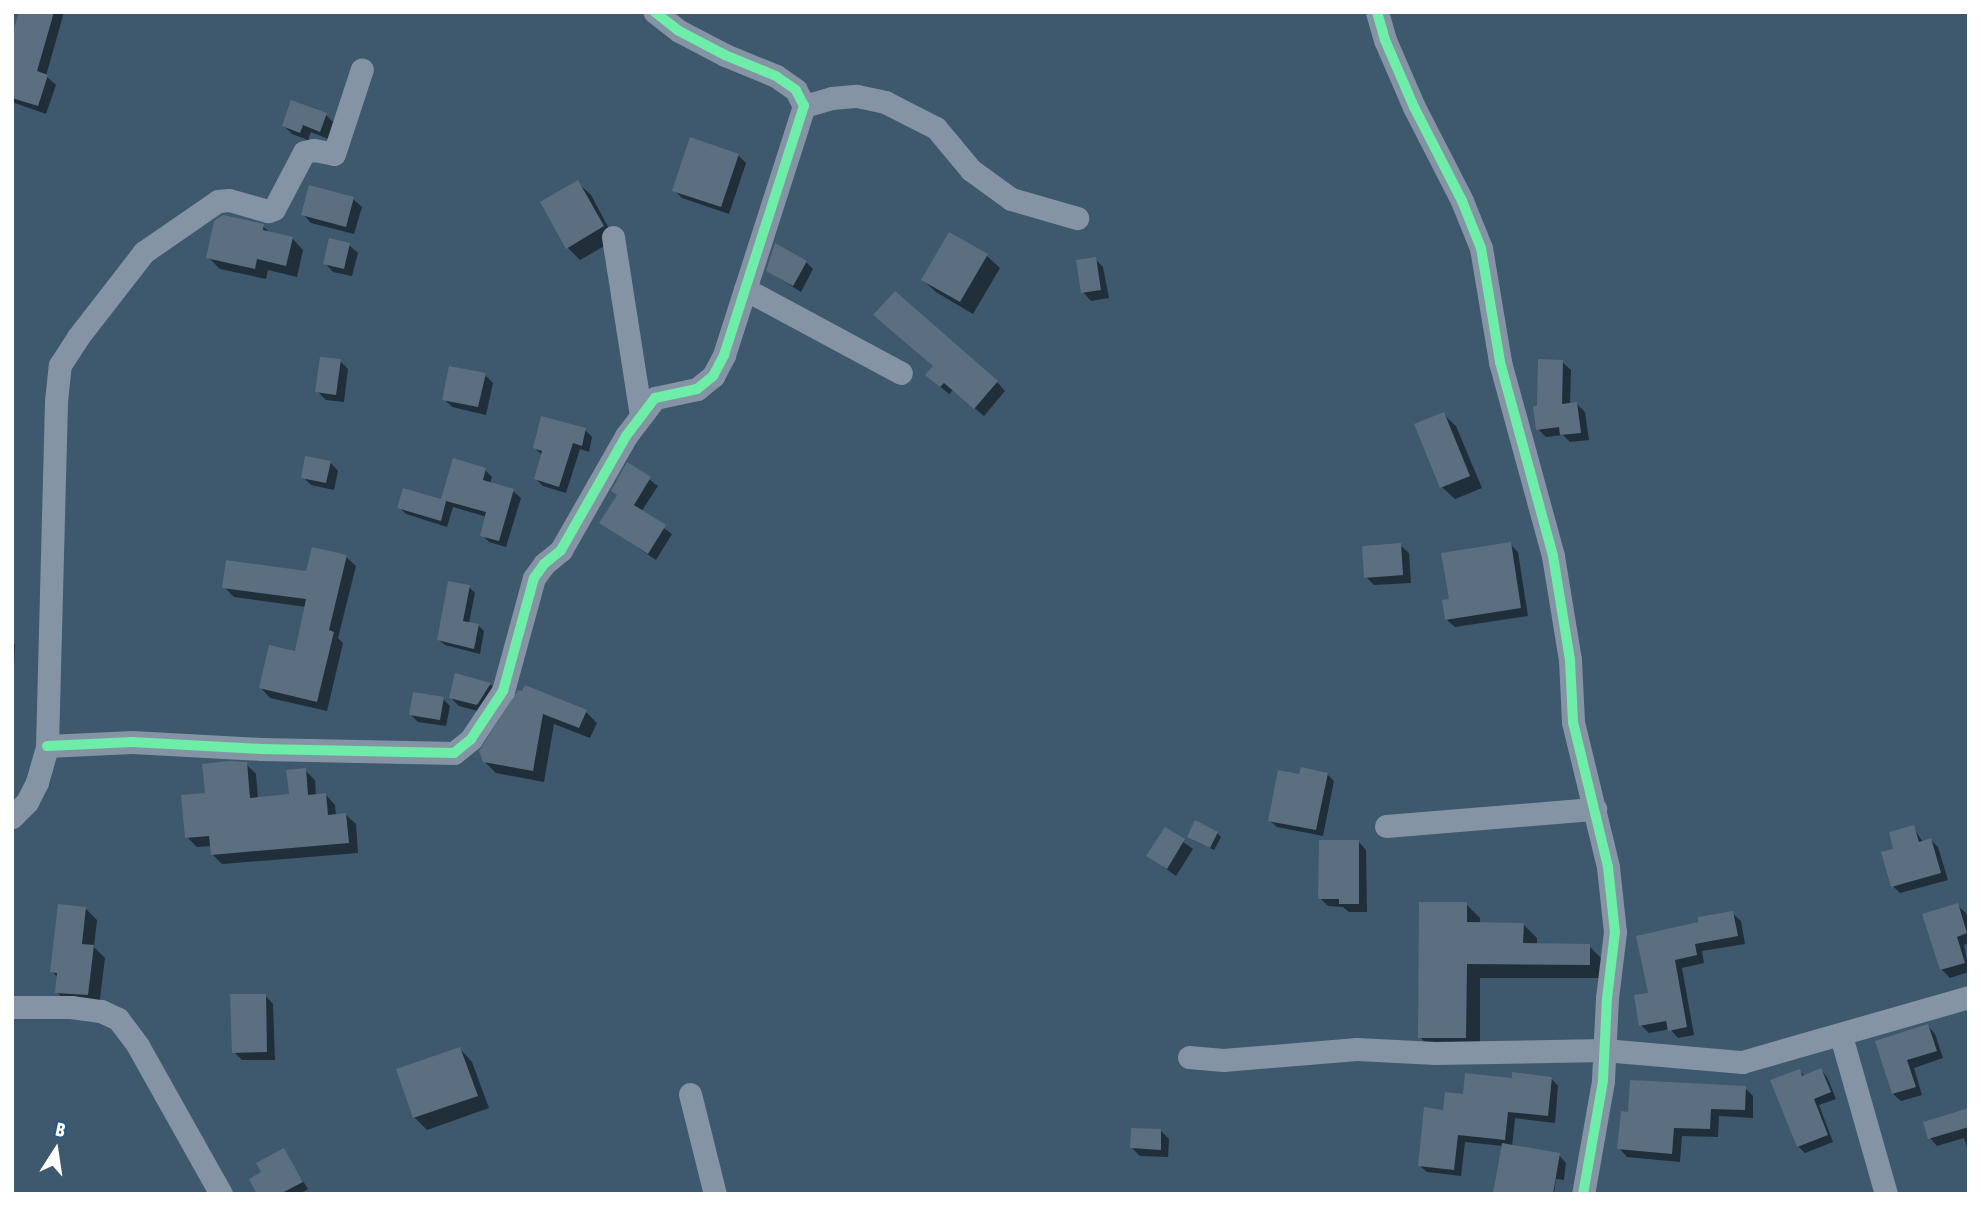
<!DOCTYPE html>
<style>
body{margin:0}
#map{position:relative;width:1981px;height:1206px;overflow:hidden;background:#3e586e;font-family:"Asap Condensed",sans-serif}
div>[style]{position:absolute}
.shadow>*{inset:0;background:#0007}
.building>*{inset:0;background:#5b6f81}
.street>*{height:23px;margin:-11.5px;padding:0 11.5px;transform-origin:11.5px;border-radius:11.5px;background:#8494a4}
.cycleway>*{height:10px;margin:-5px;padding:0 5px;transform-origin:5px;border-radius:5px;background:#6deda7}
span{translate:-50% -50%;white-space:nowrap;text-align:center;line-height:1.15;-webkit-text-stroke:7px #2a5a82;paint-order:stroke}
.frame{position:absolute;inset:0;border:14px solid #fff;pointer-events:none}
.north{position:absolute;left:21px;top:1115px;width:70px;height:70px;-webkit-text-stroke:5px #2a5a82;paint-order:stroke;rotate:12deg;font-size:19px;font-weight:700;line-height:28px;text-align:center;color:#fff}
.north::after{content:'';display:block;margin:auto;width:24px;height:32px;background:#fff;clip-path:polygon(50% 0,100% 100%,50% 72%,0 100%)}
</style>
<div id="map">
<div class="shadow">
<div style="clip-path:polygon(21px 12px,64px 12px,46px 76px,56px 85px,46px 114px,12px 102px,12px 42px)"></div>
<div style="clip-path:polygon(326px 115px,334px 123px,328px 139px,311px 132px,308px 140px,292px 134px,284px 126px)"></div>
<div style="clip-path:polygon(738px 155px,746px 163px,729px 214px,682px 198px,674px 190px)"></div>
<div style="clip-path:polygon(578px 183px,591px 195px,615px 240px,580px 260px,568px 248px)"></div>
<div style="clip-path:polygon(353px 199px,362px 207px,354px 234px,311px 223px,303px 214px)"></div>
<div style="clip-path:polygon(263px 226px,271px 234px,292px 238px,303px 250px,297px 277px,268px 270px,266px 279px,220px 269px,208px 257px)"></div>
<div style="clip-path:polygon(950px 234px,987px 256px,1000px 268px,973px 314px,936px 292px,923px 280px)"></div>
<div style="clip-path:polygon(349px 245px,358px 253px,352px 276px,333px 272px,325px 263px)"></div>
<div style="clip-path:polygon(1095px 259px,1103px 267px,1109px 298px,1091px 301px,1083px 292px)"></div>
<div style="clip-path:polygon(806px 262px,813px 269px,801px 292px,768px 271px)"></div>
<div style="clip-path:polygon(340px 361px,348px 369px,344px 402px,326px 400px,317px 391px)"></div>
<div style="clip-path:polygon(1562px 362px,1571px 370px,1570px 405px,1577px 404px,1585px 412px,1589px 440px,1570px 442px,1563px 435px,1546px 437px,1538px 429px,1539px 407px)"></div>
<div style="clip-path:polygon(934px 367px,997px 382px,1005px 391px,984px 416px,953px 390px,949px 394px,936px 383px)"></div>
<div style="clip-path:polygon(485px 375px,493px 383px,486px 415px,452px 407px,444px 399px)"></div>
<div style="clip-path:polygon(1443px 414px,1456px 426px,1482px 488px,1455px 499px,1442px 487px)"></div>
<div style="clip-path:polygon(585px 430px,592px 437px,589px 452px,580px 449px,566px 493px,543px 486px,536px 479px,542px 455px,535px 448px)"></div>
<div style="clip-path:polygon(330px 462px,338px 471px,334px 490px,311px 485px,303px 477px)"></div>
<div style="clip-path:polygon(628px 464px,658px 486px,641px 512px,672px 534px,656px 560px,601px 523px,618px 496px)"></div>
<div style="clip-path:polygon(485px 470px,492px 477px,490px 484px,513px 491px,521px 498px,506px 547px,489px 542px,482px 535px,487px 517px,453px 507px,447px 527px,406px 514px,399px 507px,442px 501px)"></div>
<div style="clip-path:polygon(1510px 544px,1518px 552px,1528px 616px,1455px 627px,1446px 619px,1451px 600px)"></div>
<div style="clip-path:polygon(1400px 545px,1409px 553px,1411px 583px,1374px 585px,1366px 577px)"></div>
<div style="clip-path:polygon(346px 557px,356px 566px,338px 638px,343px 643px,327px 711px,270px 698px,261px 688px,296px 653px,306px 607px,234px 597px,224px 587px,307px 573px)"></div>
<div style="clip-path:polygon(469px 587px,475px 593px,469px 623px,478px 625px,484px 631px,480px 654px,445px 645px,439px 640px)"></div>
<div style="clip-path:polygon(12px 642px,15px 645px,14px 663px,12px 663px)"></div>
<div style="clip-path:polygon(490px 684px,498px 692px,485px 713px,459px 706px,451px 698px)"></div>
<div style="clip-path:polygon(519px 692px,586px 712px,597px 723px,590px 738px,554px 724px,544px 782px,496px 773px,484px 761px)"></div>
<div style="clip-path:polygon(443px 699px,450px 706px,446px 726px,418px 722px,411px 715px)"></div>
<div style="clip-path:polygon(246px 764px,256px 774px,258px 799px,291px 796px,305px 770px,315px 780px,316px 796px,326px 795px,335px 805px,336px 816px,346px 815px,356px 824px,358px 853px,222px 864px,212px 854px,211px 846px,197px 847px,187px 837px,207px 794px)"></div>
<div style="clip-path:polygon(1327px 774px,1334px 781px,1323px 836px,1277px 827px,1269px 820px,1301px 776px)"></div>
<div style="clip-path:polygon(1913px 827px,1923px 842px,1931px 840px,1938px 847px,1948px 880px,1900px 893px,1893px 886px,1896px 850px)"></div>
<div style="clip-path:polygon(1165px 829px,1193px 849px,1176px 876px,1149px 856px)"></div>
<div style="clip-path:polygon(1217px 833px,1221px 837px,1214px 850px,1193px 840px)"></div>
<div style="clip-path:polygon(1358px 841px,1366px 850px,1367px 912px,1349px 912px,1343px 907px,1328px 906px,1320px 898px)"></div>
<div style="clip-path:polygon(1466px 904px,1480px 918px,1480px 924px,1523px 924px,1537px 938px,1537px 945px,1589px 946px,1603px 960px,1603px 978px,1480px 978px,1480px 1052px,1434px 1051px,1420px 1037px)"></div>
<div style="clip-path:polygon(1957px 905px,1966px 913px,1969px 923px,1969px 943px,1964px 945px,1969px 972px,1950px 978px,1942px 970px,1925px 915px)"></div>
<div style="clip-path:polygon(86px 909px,97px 920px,94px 947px,105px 958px,99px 1006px,68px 1004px,57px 992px,58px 978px,52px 971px)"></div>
<div style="clip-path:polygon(1732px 913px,1741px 921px,1745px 944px,1702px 951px,1704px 963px,1682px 968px,1694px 1035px,1678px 1038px,1670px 1029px,1649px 1033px,1641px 1025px,1650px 994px,1701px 924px)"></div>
<div style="clip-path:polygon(265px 995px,273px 1004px,275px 1060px,242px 1060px,234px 1052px)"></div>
<div style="clip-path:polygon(1928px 1026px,1935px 1034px,1943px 1058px,1914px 1068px,1922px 1095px,1901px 1101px,1893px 1094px,1877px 1043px)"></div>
<div style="clip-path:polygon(460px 1049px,472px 1062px,489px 1108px,427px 1130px,414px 1117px)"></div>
<div style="clip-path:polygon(1821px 1070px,1827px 1077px,1836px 1099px,1819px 1105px,1833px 1142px,1805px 1153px,1798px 1146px,1799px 1071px,1805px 1076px)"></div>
<div style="clip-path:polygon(1551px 1078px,1558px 1086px,1555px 1123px,1515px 1118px,1512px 1147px,1559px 1155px,1566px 1163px,1564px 1180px,1556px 1179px,1554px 1194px,1495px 1194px,1503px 1146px,1465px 1142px,1461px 1176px,1427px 1172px,1419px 1165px,1445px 1112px,1464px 1095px,1513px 1080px)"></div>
<div style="clip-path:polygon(1745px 1088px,1753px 1096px,1753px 1118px,1719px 1116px,1718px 1137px,1682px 1136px,1680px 1162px,1627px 1157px,1619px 1148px)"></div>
<div style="clip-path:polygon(1969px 1110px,1969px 1153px,1964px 1138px,1937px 1146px,1930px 1138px)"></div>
<div style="clip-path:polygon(1161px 1131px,1169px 1139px,1168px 1157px,1140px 1156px,1132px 1148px)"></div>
<div style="clip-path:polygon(283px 1150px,308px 1189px,300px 1194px,259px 1194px,263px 1173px)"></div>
</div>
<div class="building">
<div style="clip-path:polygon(19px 12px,54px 12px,37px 71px,48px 75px,38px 106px,12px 98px,12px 35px)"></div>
<div style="clip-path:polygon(291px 100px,327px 113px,320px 132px,303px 125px,300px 133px,282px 126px)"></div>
<div style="clip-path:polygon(690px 137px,739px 154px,721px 207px,672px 191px)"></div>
<div style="clip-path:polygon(578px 180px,604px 226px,566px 249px,540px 202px)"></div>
<div style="clip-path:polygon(309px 185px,354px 197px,346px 227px,301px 215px)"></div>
<div style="clip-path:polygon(223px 215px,264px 224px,263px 230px,293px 237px,286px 266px,257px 259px,255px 269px,206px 258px,214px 221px)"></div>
<div style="clip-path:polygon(949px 232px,988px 254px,960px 302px,921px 280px)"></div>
<div style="clip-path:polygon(329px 238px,350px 243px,344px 269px,323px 264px)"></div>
<div style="clip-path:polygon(775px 243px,807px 261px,793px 286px,766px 271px)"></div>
<div style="clip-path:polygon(1096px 257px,1101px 290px,1081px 293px,1076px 260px)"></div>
<div style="clip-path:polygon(895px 291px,998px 381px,974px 409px,944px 383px,940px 387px,925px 375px,933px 366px,873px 315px)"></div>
<div style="clip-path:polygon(320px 357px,341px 359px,336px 395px,315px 392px)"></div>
<div style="clip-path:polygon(1538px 359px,1563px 360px,1562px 404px,1577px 402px,1581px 433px,1560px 435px,1559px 427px,1536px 430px,1533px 406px,1537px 406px)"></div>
<div style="clip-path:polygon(449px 366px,486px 373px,478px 407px,442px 400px)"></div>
<div style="clip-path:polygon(1444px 412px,1470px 476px,1440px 488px,1414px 424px)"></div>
<div style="clip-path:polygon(541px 416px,586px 428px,582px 446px,573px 443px,559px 487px,534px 479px,542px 451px,533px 448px)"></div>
<div style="clip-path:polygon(305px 456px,331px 461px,326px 483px,301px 478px)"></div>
<div style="clip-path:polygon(453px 458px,486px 468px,483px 480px,514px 489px,499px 541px,480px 536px,486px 512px,446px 501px,441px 521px,397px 508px,403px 488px,441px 499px)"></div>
<div style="clip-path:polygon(627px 462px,651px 477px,634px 505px,666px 525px,648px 554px,599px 523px,617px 495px,611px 491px)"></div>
<div style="clip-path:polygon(1511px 542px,1521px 608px,1445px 620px,1442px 600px,1449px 599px,1441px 553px)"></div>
<div style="clip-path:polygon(1401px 543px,1403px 575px,1364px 578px,1362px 546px)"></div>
<div style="clip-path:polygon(312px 547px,347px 555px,329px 630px,334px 632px,317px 702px,259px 688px,269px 645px,295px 651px,306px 599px,222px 588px,226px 560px,306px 571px)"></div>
<div style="clip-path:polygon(448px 581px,470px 585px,463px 621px,479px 624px,474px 649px,437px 640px)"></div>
<div style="clip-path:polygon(455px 673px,491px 683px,477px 705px,449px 698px)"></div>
<div style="clip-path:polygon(525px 685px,587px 710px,579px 728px,543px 714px,533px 771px,483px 762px,479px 751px,518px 690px,522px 691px)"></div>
<div style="clip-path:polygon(413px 692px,444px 697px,440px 720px,409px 715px)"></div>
<div style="clip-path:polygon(229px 761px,247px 762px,250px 798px,289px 794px,286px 770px,306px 768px,308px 795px,326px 793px,328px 815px,346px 813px,349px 843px,211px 855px,209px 836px,185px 838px,181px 795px,205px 793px,202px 764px)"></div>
<div style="clip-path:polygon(1301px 767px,1328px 773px,1316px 830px,1268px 821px,1278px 770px,1299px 774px)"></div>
<div style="clip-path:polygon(1195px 820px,1218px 832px,1210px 848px,1187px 837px)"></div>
<div style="clip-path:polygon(1914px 825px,1919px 842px,1931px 838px,1941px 873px,1891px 887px,1881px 852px,1893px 849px,1889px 832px)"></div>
<div style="clip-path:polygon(1165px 827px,1185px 839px,1167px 869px,1146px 856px)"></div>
<div style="clip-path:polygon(1319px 840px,1359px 840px,1359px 904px,1339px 904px,1339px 899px,1318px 899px)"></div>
<div style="clip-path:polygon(1419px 902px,1467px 902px,1467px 922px,1524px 923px,1523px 943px,1590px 944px,1590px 965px,1467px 964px,1466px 1038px,1418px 1038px)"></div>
<div style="clip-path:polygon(1958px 903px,1967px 933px,1957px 937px,1965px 963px,1940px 970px,1922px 914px)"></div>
<div style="clip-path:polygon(58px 904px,86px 907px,82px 944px,94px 945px,88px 995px,55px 993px,57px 973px,50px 972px)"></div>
<div style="clip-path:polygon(1733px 911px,1738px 936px,1695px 944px,1697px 955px,1675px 960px,1687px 1027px,1668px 1031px,1666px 1021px,1639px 1026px,1634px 995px,1648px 993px,1636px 936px,1698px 922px,1698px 917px)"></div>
<div style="clip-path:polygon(230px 994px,266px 994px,267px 1052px,232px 1053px)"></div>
<div style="clip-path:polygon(1928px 1024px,1937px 1051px,1907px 1060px,1916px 1087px,1892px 1094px,1875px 1041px)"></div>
<div style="clip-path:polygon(460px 1047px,478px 1096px,413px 1118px,396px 1069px)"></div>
<div style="clip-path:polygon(1821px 1068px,1831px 1092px,1814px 1099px,1828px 1135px,1797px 1147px,1770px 1080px,1800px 1069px,1802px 1076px)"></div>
<div style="clip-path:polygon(1512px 1072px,1552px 1077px,1548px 1116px,1508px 1112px,1505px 1140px,1458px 1135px,1454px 1170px,1418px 1166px,1424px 1107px,1443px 1110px,1445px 1092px,1463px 1094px,1465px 1073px,1512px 1078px)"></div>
<div style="clip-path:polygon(1630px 1080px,1746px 1086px,1745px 1110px,1711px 1109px,1710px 1129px,1674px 1128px,1672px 1154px,1617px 1149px,1621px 1111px,1628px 1112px)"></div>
<div style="clip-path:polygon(1969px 1108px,1969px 1127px,1928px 1139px,1923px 1122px)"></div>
<div style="clip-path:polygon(1131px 1128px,1161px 1129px,1161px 1150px,1130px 1148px)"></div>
<div style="clip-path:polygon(1502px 1143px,1560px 1153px,1553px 1194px,1493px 1194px)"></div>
<div style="clip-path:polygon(284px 1148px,303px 1182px,280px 1194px,257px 1194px,249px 1179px,261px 1172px,256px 1163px)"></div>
</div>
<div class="street">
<div style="left:1377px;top:12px;width:29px;rotate:74deg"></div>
<div style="left:1385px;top:40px;width:73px;rotate:66.6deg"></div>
<div style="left:1414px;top:107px;width:106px;rotate:62.9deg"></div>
<div style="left:1462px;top:201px;width:51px;rotate:68deg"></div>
<div style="left:1481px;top:248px;width:116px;rotate:80.5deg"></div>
<div style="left:1500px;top:362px;width:201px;rotate:74.7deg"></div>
<div style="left:1553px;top:556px;width:105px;rotate:80.7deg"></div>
<div style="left:1570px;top:660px;width:62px;rotate:87.2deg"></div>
<div style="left:1573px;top:722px;width:149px;rotate:76.4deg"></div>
<div style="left:1608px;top:867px;width:65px;rotate:83.9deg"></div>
<div style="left:1615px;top:932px;width:66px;rotate:96.9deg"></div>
<div style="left:1607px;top:998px;width:83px;rotate:92.8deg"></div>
<div style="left:1603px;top:1081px;width:115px;rotate:100deg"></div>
<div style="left:804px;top:106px;width:29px;rotate:-16deg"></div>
<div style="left:832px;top:98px;width:25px;rotate:-5deg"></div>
<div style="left:857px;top:96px;width:29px;rotate:12deg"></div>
<div style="left:885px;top:102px;width:57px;rotate:27deg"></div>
<div style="left:936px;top:128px;width:55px;rotate:50.2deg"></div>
<div style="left:971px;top:170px;width:49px;rotate:35.9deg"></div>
<div style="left:1011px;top:199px;width:69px;rotate:16.1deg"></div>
<div style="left:613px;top:237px;width:181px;rotate:81.1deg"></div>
<div style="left:745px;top:289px;width:177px;rotate:28.3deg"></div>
<div style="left:47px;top:746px;width:85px;rotate:-2.7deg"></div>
<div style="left:132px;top:742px;width:130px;rotate:3.1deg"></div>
<div style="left:262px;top:749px;width:192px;rotate:1.2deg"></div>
<div style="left:454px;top:753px;width:22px;rotate:-39deg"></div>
<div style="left:471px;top:739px;width:58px;rotate:-56.3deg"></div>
<div style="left:503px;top:691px;width:117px;rotate:-74.7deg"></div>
<div style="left:534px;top:578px;width:17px;rotate:-54deg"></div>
<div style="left:544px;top:564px;width:22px;rotate:-39deg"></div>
<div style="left:561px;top:550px;width:131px;rotate:-60.3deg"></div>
<div style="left:626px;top:436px;width:48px;rotate:-52.7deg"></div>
<div style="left:655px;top:398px;width:43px;rotate:-12.1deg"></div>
<div style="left:697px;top:389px;width:21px;rotate:-39deg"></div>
<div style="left:713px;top:376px;width:24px;rotate:-62deg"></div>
<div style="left:724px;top:355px;width:262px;rotate:-72.2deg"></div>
<div style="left:804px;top:106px;width:18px;rotate:-117deg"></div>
<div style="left:796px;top:90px;width:24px;rotate:-145deg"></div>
<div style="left:776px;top:76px;width:55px;rotate:-157.6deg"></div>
<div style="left:725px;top:55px;width:52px;rotate:-152.4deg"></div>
<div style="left:679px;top:31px;width:31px;rotate:-142deg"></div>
<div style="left:12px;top:817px;width:21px;rotate:-45deg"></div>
<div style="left:27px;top:802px;width:22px;rotate:-63deg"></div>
<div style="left:37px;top:782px;width:37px;rotate:-74deg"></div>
<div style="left:47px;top:746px;width:345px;rotate:-88.5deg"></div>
<div style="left:56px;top:401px;width:36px;rotate:-84deg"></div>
<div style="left:60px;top:365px;width:33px;rotate:-57deg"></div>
<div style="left:78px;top:337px;width:108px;rotate:-52.2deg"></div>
<div style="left:144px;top:252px;width:90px;rotate:-34.6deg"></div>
<div style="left:218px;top:201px;width:11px;rotate:-5deg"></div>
<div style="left:229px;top:200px;width:41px;rotate:15.8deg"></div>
<div style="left:268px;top:211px;width:6px;rotate:-18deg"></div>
<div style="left:274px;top:209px;width:64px;rotate:-62.2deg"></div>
<div style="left:304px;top:152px;width:10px;rotate:-11deg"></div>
<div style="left:314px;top:150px;width:20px;rotate:11deg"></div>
<div style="left:334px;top:154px;width:89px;rotate:-71.8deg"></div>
<div style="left:1386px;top:826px;width:210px;rotate:-4.7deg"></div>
<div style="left:12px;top:1007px;width:59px"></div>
<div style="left:71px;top:1007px;width:30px;rotate:8deg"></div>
<div style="left:101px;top:1011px;width:19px;rotate:25deg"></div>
<div style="left:118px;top:1019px;width:34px;rotate:53deg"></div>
<div style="left:138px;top:1046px;width:170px;rotate:60.7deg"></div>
<div style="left:1841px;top:1036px;width:164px;rotate:74.1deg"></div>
<div style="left:1189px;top:1057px;width:34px;rotate:5deg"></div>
<div style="left:1223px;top:1060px;width:134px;rotate:-4.7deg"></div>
<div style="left:1357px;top:1049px;width:78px;rotate:2.9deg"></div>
<div style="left:1435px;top:1053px;width:169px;rotate:-1deg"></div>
<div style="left:1604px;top:1050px;width:139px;rotate:5deg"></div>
<div style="left:1742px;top:1062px;width:236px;rotate:-16deg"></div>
<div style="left:690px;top:1094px;width:103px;rotate:76deg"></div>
</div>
<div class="cycleway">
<div style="left:1377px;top:12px;width:29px;rotate:74deg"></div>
<div style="left:1385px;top:40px;width:73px;rotate:66.6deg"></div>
<div style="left:1414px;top:107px;width:106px;rotate:62.9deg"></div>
<div style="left:1462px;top:201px;width:51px;rotate:68deg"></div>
<div style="left:1481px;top:248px;width:116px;rotate:80.5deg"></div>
<div style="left:1500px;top:362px;width:201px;rotate:74.7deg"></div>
<div style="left:1553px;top:556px;width:105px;rotate:80.7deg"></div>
<div style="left:1570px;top:660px;width:62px;rotate:87.2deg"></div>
<div style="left:1573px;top:722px;width:149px;rotate:76.4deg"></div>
<div style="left:1608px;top:867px;width:65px;rotate:83.9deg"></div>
<div style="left:1615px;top:932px;width:66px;rotate:96.9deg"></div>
<div style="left:1607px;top:998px;width:83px;rotate:92.8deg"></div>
<div style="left:1603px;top:1081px;width:115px;rotate:100deg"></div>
<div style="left:47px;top:746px;width:85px;rotate:-2.7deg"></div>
<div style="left:132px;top:742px;width:130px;rotate:3.1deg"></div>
<div style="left:262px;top:749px;width:192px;rotate:1.2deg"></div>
<div style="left:454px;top:753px;width:22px;rotate:-39deg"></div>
<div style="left:471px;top:739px;width:58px;rotate:-56.3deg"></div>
<div style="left:503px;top:691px;width:117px;rotate:-74.7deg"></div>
<div style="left:534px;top:578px;width:17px;rotate:-54deg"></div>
<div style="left:544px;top:564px;width:22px;rotate:-39deg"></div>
<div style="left:561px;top:550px;width:131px;rotate:-60.3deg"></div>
<div style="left:626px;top:436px;width:48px;rotate:-52.7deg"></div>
<div style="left:655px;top:398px;width:43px;rotate:-12.1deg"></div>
<div style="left:697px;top:389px;width:21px;rotate:-39deg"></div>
<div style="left:713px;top:376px;width:24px;rotate:-62deg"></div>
<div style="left:724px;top:355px;width:262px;rotate:-72.2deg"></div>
<div style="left:804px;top:106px;width:18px;rotate:-117deg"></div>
<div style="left:796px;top:90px;width:24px;rotate:-145deg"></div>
<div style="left:776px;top:76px;width:55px;rotate:-157.6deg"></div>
<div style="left:725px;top:55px;width:52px;rotate:-152.4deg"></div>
<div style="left:679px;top:31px;width:31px;rotate:-142deg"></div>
</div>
<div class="frame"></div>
<div class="north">B</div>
</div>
